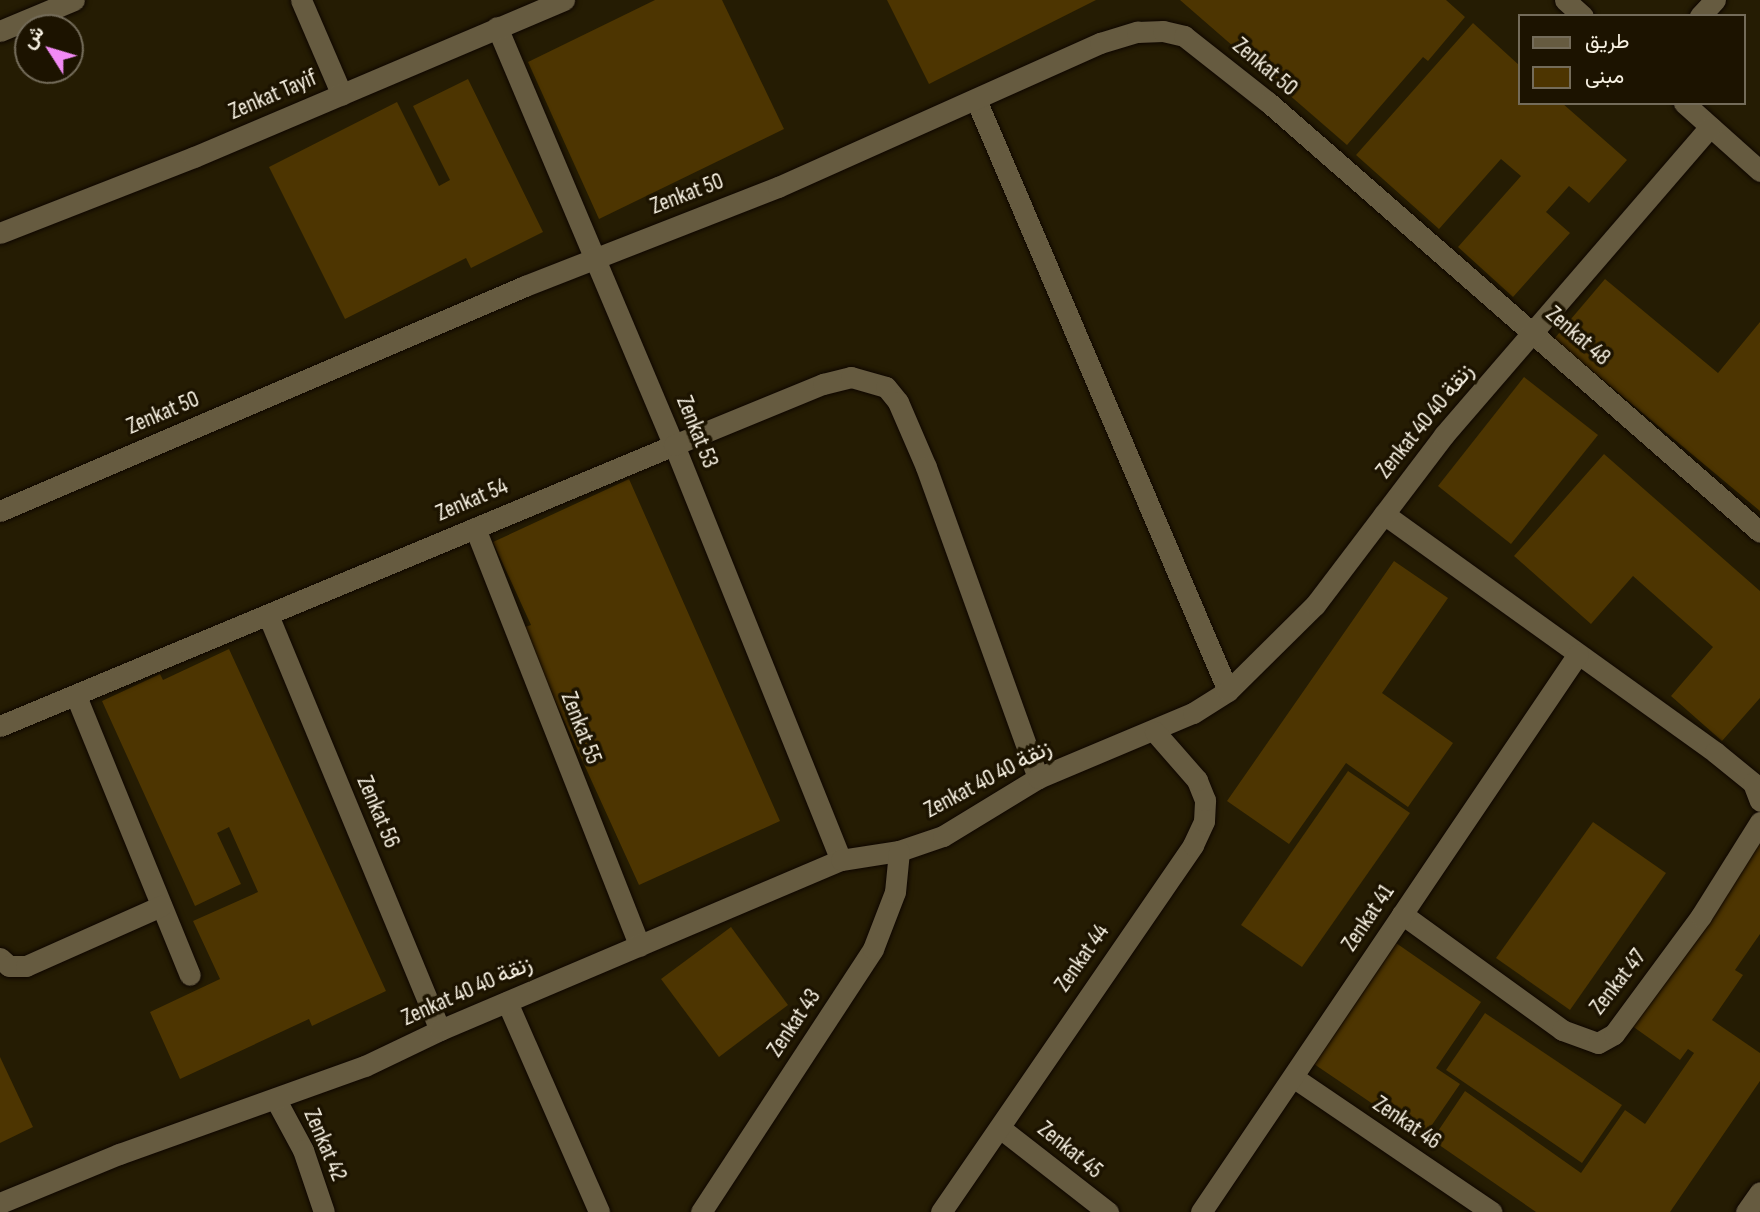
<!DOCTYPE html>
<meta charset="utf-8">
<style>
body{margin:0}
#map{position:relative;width:1760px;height:1212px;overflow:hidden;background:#251c03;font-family:"Sofia Sans Condensed",Vazirmatn,sans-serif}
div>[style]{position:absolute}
.building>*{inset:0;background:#4d3501}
.roads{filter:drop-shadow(0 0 2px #0e0600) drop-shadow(0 0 2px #0e0600)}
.minor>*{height:21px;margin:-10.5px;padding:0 10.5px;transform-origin:10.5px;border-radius:10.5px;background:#665b40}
span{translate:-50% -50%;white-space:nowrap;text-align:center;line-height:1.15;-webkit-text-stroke:7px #1c1300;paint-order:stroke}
.street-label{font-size:23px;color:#f7f1e2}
.legend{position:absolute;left:1518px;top:14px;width:228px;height:91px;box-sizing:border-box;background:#1c1300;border:2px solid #746c5a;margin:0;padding:9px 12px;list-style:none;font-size:21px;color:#f7f1e2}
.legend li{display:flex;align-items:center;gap:14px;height:35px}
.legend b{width:35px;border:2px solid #746c5a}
.north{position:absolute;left:14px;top:14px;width:70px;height:70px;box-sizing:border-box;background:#1c1300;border:2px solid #746c5a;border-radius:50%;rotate:307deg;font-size:19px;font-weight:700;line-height:28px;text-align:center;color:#f7f1e2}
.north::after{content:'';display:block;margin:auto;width:24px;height:32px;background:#f18af4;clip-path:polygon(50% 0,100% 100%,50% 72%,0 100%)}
</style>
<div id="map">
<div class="building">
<div style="clip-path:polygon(655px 0,722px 0,784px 129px,599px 219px,528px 62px)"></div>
<div style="clip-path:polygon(887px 0,1096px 0,929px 84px)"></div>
<div style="clip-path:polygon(1180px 0,1446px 0,1465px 17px,1428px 61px,1423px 57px,1347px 145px)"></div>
<div style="clip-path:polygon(1473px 23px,1520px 66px,1520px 103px,1562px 103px,1627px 160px,1589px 203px,1569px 186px,1546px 212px,1570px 233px,1513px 297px,1458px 247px,1521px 176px,1501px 159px,1439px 229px,1356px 155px)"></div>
<div style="clip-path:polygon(468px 79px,543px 232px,471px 268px,466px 258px,345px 319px,269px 167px,397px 102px,439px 186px,450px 180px,413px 106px)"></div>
<div style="clip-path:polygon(1605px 279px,1718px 373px,1760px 322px,1760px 511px,1554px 339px)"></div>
<div style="clip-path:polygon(1524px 377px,1598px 435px,1511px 544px,1438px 486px)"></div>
<div style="clip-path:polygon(1604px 454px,1760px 591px,1760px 698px,1722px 741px,1671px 696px,1713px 647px,1633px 576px,1591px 624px,1514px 556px)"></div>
<div style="clip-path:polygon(629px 479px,780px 821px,639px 885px,522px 628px,531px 625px,493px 542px)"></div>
<div style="clip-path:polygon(1394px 561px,1448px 598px,1382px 693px,1453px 743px,1408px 807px,1346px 763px,1289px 844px,1227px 801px)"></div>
<div style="clip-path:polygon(229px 649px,386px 991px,312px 1026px,309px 1019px,180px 1079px,150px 1012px,220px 979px,193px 921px,258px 892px,229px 827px,217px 833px,241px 884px,195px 906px,102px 701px,160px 674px,163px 680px)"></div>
<div style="clip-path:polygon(1348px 771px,1410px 813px,1302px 967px,1241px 925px)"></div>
<div style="clip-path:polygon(1593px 822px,1666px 873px,1570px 1010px,1496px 958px)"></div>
<div style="clip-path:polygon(1760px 834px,1760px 934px,1735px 970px,1743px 975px,1712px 1020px,1760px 1053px,1760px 1081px,1670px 1212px,1536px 1212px,1432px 1140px,1465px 1091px,1581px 1173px,1625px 1110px,1645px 1124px,1694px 1053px,1688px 1049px,1680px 1060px,1628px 1023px)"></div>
<div style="clip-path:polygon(731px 927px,788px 1005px,719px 1057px,661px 979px)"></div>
<div style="clip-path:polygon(1396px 943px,1481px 1002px,1436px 1068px,1460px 1084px,1423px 1138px,1314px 1064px)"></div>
<div style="clip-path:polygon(1485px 1013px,1622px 1105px,1582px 1163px,1446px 1070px)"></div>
<div style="clip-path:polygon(0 1057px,33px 1127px,0 1143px)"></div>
</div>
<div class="roads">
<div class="minor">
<div style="left:301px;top:0;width:103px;rotate:66.7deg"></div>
<div style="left:1565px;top:0;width:24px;rotate:42deg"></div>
<div style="left:1700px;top:16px;width:22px;rotate:-47deg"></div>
<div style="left:497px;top:27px;width:454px;rotate:67.1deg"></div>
<div style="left:674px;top:445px;width:447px;rotate:68.1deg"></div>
<div style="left:0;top:31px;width:80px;rotate:-22.7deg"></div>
<div style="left:977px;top:102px;width:640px;rotate:66.92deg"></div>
<div style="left:1684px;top:103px;width:102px;rotate:41.8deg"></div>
<div style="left:0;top:233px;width:208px;rotate:-21.4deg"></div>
<div style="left:194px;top:157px;width:402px;rotate:-23deg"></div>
<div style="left:0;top:511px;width:571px;rotate:-23.2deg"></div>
<div style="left:525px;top:286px;width:272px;rotate:-21.4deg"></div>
<div style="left:778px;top:187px;width:353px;rotate:-24.1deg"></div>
<div style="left:1100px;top:43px;width:39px;rotate:-17deg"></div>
<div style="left:1137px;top:32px;width:26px;rotate:-2deg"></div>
<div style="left:1163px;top:31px;width:22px;rotate:13deg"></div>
<div style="left:1184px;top:36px;width:107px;rotate:38.2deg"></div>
<div style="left:1268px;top:102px;width:653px;rotate:41.15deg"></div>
<div style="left:1384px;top:514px;width:408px;rotate:35.7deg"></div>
<div style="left:1715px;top:752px;width:49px;rotate:39.2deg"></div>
<div style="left:1753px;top:783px;width:19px;rotate:69deg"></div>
<div style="left:475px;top:528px;width:449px;rotate:68.5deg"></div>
<div style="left:268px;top:615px;width:449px;rotate:67.5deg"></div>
<div style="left:76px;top:696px;width:301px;rotate:67.8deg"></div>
<div style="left:0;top:726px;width:730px;rotate:-22.63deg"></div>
<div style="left:674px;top:445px;width:161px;rotate:-22.3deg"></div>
<div style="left:823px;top:384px;width:29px;rotate:-14deg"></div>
<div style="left:851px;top:377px;width:36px;rotate:16deg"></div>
<div style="left:886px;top:387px;width:19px;rotate:51deg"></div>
<div style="left:898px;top:402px;width:71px;rotate:66.7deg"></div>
<div style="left:926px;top:467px;width:331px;rotate:70.2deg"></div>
<div style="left:1402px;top:914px;width:198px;rotate:35.9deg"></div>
<div style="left:1562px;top:1030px;width:38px;rotate:20deg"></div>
<div style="left:1598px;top:1043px;width:18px;rotate:-29deg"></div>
<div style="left:1614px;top:1034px;width:147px;rotate:-53.6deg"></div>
<div style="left:1701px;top:916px;width:111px;rotate:-57.9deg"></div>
<div style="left:0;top:958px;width:12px;rotate:42deg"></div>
<div style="left:9px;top:966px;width:17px"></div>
<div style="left:26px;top:966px;width:148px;rotate:-24deg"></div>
<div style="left:507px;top:1002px;width:229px;rotate:66.3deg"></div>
<div style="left:1293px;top:1077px;width:240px;rotate:34.2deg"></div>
<div style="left:276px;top:1100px;width:57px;rotate:61.6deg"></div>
<div style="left:303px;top:1150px;width:65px;rotate:71.3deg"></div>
<div style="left:1000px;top:1128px;width:137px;rotate:37.9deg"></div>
<div style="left:0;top:1203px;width:129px;rotate:-22.4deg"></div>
<div style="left:119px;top:1154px;width:261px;rotate:-19.7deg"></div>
<div style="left:365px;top:1066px;width:83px;rotate:-25.6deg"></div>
<div style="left:440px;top:1030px;width:436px;rotate:-23deg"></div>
<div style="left:841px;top:860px;width:59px;rotate:-8.8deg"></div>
<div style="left:899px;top:851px;width:46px;rotate:-18.8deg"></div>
<div style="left:943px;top:836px;width:111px;rotate:-31.4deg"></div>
<div style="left:1038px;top:778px;width:168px;rotate:-22.8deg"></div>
<div style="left:1193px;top:713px;width:41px;rotate:-32.2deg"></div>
<div style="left:1228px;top:691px;width:122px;rotate:-44.7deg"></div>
<div style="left:1315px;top:605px;width:213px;rotate:-52.8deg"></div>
<div style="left:1444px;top:435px;width:407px;rotate:-49.2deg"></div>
<div style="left:701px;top:1212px;width:314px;rotate:-56.8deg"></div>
<div style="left:873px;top:949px;width:61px;rotate:-68.9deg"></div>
<div style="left:895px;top:892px;width:41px;rotate:-84.4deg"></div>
<div style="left:941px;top:1212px;width:445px;rotate:-55.5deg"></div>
<div style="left:1193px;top:845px;width:26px;rotate:-65deg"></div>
<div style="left:1204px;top:821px;width:21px;rotate:-87deg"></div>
<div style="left:1205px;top:800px;width:22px;rotate:-112deg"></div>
<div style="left:1197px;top:780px;width:64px;rotate:-131.2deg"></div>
<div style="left:1201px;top:1212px;width:673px;rotate:-55.96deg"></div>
<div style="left:1746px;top:1212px;width:24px;rotate:-55deg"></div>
</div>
</div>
<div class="street-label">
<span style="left:1265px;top:67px;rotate:40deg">Zenkat 50</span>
<span style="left:273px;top:95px;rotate:-23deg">Zenkat Tayif</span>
<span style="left:687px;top:194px;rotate:-21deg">Zenkat 50</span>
<span style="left:1578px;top:336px;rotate:41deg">Zenkat 48</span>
<span style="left:163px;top:413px;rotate:-23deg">Zenkat 50</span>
<span style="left:1425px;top:421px;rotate:-51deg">Zenkat 40 زنقة 40</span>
<span style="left:697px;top:432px;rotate:68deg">Zenkat 53</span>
<span style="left:472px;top:500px;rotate:-23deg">Zenkat 54</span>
<span style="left:581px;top:728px;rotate:69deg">Zenkat 55</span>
<span style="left:988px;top:779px;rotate:-28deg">Zenkat 40 زنقة 40</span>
<span style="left:378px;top:812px;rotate:67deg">Zenkat 56</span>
<span style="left:1368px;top:918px;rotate:-56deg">Zenkat 41</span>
<span style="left:1082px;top:958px;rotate:-55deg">Zenkat 44</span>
<span style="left:1618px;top:982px;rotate:-52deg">Zenkat 47</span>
<span style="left:467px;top:991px;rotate:-24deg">Zenkat 40 زنقة 40</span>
<span style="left:794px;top:1023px;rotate:-56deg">Zenkat 43</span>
<span style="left:1407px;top:1123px;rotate:34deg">Zenkat 46</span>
<span style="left:325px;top:1145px;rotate:67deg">Zenkat 42</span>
<span style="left:1070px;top:1150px;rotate:39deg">Zenkat 45</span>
</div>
<ul class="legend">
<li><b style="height:9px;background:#665b40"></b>طريق</li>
<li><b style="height:19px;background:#4d3501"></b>مبنى</li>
</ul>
<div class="north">ش</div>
</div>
